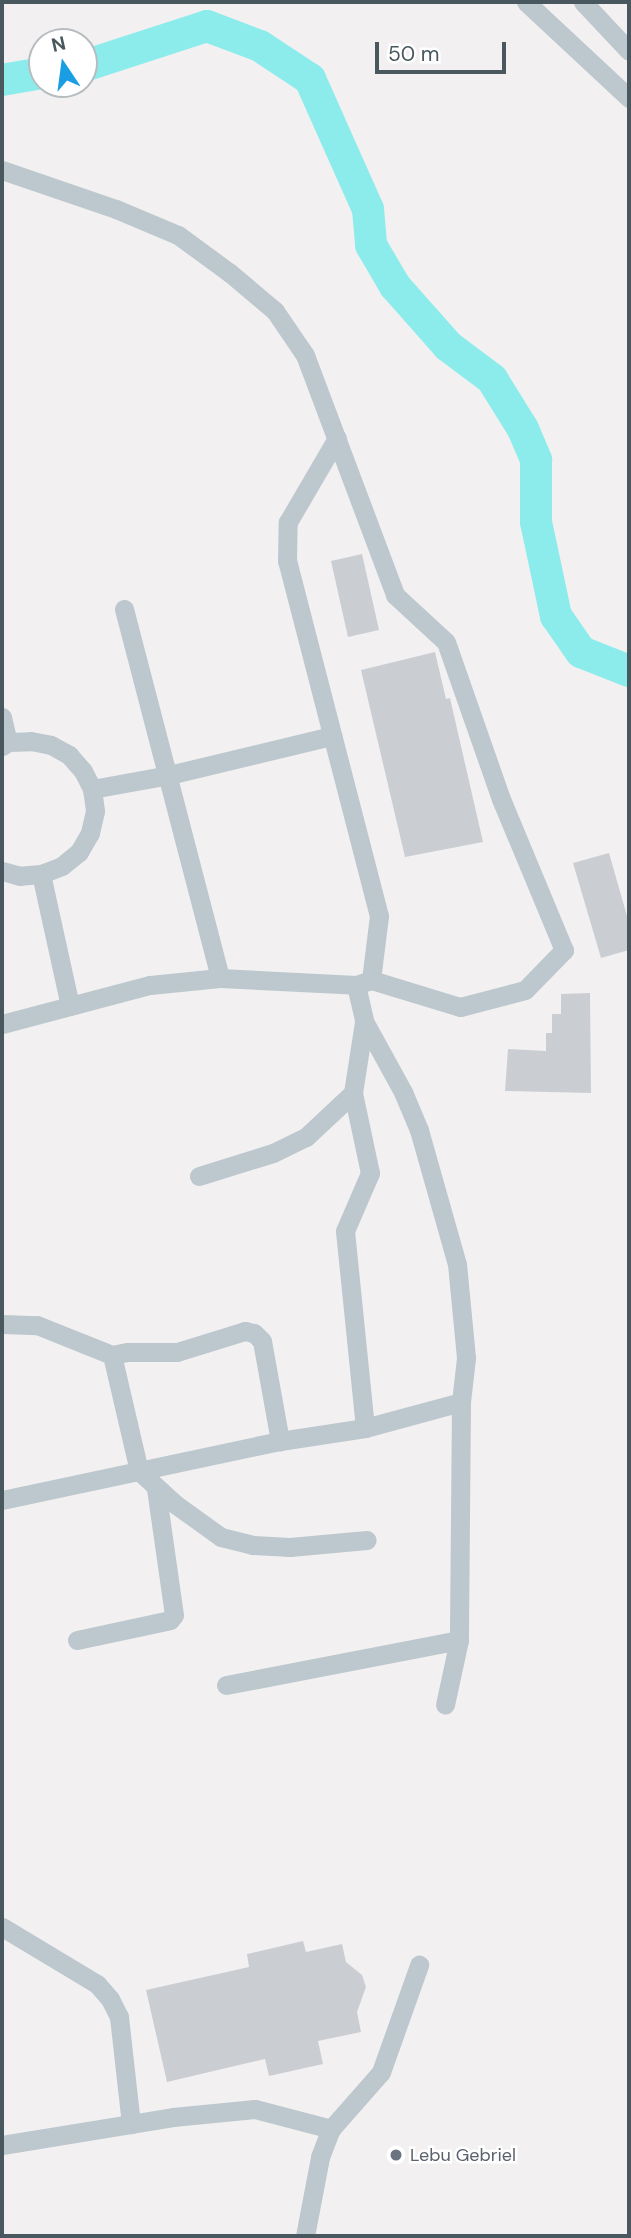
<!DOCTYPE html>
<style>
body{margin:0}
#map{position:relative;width:631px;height:2238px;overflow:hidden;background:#f2f0f1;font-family:"DM Sans",sans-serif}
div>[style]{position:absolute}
.river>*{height:32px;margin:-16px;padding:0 16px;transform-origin:16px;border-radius:16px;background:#8ceceb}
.building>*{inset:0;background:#caced2}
.minor>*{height:19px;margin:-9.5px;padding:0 9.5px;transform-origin:9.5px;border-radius:9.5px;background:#bcc8cd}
.dots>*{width:19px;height:19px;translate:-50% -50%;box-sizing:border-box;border:4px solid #fff;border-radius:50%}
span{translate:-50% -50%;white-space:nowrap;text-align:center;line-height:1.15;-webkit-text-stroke:5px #fff;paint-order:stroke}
.worship-label{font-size:18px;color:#5b616d}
.left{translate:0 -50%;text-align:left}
.frame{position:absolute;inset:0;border:4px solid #48585e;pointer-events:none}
.north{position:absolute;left:28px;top:28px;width:70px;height:70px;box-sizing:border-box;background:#fff;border:2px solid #b6bcbf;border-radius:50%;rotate:347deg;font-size:19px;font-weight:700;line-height:28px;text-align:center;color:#48585e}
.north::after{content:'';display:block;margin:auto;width:24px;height:32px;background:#1a9ee3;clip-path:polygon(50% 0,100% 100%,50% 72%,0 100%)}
.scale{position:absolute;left:375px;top:42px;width:131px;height:32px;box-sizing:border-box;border:4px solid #48585e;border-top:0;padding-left:9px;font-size:21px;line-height:24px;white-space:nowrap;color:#48585e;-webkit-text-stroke:5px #fff;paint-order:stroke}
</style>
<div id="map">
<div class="river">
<div style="left:84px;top:66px;width:129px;rotate:-18deg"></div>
<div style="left:207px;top:26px;width:57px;rotate:20.7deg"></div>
<div style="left:260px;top:46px;width:60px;rotate:33.4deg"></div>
<div style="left:310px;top:79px;width:142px;rotate:66deg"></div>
<div style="left:368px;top:209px;width:36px;rotate:85deg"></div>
<div style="left:371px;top:245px;width:48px;rotate:59.7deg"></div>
<div style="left:395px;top:286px;width:80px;rotate:48.5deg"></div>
<div style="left:448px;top:346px;width:55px;rotate:36.9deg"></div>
<div style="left:492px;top:379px;width:59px;rotate:58.2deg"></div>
<div style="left:523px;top:429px;width:34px;rotate:67deg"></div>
<div style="left:536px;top:460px;width:62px;rotate:90deg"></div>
<div style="left:536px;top:522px;width:96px;rotate:78deg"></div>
<div style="left:556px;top:616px;width:44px;rotate:55.2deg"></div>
<div style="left:581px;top:652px;width:52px;rotate:21.6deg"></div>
<div style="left:2px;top:80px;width:41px;rotate:-9.9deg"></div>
</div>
<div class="building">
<div style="clip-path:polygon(362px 554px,379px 630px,348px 637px,331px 561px)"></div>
<div style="clip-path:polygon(435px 652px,446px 699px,450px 698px,483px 842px,405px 857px,361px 670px)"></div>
<div style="clip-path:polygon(609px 853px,629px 923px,629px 950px,601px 958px,573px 863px)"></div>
<div style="clip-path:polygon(590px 993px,591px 1093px,505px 1091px,508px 1049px,546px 1051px,546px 1033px,552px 1033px,552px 1014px,561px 1014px,561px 994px)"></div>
<div style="clip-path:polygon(303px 1941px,306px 1952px,342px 1944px,346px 1962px,362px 1975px,366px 1987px,357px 2012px,361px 2032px,318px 2041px,323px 2064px,269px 2076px,265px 2059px,167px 2082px,146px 1990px,249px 1967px,247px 1954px)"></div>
</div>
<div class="minor">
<div style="left:526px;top:2px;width:141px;rotate:43deg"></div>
<div style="left:583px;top:2px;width:67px;rotate:46.8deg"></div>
<div style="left:2px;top:170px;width:120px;rotate:18.9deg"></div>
<div style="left:116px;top:209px;width:67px;rotate:22.8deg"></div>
<div style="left:178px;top:235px;width:64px;rotate:36.2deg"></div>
<div style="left:230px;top:273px;width:59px;rotate:40.2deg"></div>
<div style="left:275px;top:311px;width:53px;rotate:55.7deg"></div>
<div style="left:305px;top:355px;width:256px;rotate:69.4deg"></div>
<div style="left:395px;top:595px;width:69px;rotate:42.7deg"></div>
<div style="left:446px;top:642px;width:166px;rotate:70.7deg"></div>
<div style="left:501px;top:799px;width:164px;rotate:67.4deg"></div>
<div style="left:564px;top:950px;width:56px;rotate:134.3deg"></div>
<div style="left:525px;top:990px;width:67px;rotate:165.3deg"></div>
<div style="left:460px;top:1007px;width:93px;rotate:-163.1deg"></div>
<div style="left:124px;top:609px;width:381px;rotate:75.4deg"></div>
<div style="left:2px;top:717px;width:26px;rotate:77deg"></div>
<div style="left:2px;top:746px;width:7px;rotate:-34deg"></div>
<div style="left:8px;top:742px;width:23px;rotate:-2deg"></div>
<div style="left:31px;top:741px;width:20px;rotate:11deg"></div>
<div style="left:51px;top:745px;width:21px;rotate:29deg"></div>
<div style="left:69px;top:755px;width:21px;rotate:49deg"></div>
<div style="left:83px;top:771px;width:20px;rotate:63deg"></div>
<div style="left:92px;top:789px;width:22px;rotate:82deg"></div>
<div style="left:95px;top:811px;width:23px;rotate:103deg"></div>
<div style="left:90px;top:833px;width:22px;rotate:120deg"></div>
<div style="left:79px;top:852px;width:22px;rotate:141deg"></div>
<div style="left:62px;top:866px;width:22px;rotate:159deg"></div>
<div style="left:41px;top:874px;width:21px;rotate:175deg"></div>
<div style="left:20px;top:876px;width:19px;rotate:-164deg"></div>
<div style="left:92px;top:789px;width:78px;rotate:-10.3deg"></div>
<div style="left:169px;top:775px;width:168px;rotate:-13.5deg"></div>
<div style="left:41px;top:874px;width:135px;rotate:77.6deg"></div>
<div style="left:356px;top:985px;width:37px;rotate:77deg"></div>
<div style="left:364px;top:1021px;width:81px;rotate:61.2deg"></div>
<div style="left:403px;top:1092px;width:41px;rotate:67.2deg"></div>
<div style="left:419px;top:1130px;width:139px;rotate:74.2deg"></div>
<div style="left:457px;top:1264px;width:94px;rotate:84.5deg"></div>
<div style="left:466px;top:1358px;width:44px;rotate:96.5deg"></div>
<div style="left:461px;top:1402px;width:238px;rotate:90.5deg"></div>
<div style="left:459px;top:1640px;width:66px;rotate:102.2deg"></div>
<div style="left:364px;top:1022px;width:72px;rotate:98.8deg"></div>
<div style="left:353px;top:1093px;width:82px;rotate:78deg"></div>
<div style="left:370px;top:1173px;width:63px;rotate:113.3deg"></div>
<div style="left:345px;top:1231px;width:198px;rotate:84.2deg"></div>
<div style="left:2px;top:1024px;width:153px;rotate:-14.8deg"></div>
<div style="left:150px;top:985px;width:70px;rotate:-5.7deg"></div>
<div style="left:220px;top:978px;width:136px;rotate:2.9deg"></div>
<div style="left:356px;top:985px;width:16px;rotate:-18deg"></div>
<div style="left:371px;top:980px;width:64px;rotate:-82.9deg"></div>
<div style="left:379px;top:916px;width:367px;rotate:-104.5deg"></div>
<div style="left:287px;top:561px;width:39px;rotate:-89deg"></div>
<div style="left:288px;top:522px;width:97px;rotate:-59.7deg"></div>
<div style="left:199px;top:1176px;width:77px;rotate:-17.3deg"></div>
<div style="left:273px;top:1153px;width:37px;rotate:-26deg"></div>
<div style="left:306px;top:1137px;width:64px;rotate:-43.1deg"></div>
<div style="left:2px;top:1324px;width:35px;rotate:2deg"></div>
<div style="left:37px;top:1325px;width:81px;rotate:21.8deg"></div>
<div style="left:112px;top:1355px;width:16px;rotate:-11deg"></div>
<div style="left:128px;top:1352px;width:49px"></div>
<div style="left:177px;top:1352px;width:71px;rotate:-17.2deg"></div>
<div style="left:245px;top:1331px;width:9px;rotate:13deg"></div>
<div style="left:254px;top:1333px;width:11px;rotate:45deg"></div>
<div style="left:262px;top:1341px;width:102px;rotate:79.8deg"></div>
<div style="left:112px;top:1355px;width:119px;rotate:76.9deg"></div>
<div style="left:139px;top:1471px;width:49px;rotate:42.5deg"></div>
<div style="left:175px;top:1504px;width:57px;rotate:35.7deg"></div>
<div style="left:221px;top:1537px;width:32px;rotate:14deg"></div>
<div style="left:252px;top:1545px;width:38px;rotate:3deg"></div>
<div style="left:290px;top:1547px;width:77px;rotate:-5.2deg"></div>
<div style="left:2px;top:1500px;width:284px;rotate:-12deg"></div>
<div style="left:280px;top:1441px;width:86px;rotate:-8.7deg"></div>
<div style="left:365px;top:1428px;width:99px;rotate:-15.2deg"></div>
<div style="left:77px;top:1640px;width:95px;rotate:-12.1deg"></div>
<div style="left:170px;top:1620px;width:6px;rotate:-51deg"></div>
<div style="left:174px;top:1615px;width:127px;rotate:-98.1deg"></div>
<div style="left:226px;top:1685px;width:237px;rotate:-10.9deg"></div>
<div style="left:2px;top:1927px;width:111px;rotate:31deg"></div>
<div style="left:97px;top:1984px;width:20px;rotate:49deg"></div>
<div style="left:110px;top:1999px;width:20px;rotate:63deg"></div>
<div style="left:119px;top:2017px;width:108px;rotate:83.6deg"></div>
<div style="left:2px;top:2145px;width:173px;rotate:-9.3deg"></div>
<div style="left:173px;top:2117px;width:82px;rotate:-5.6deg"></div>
<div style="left:255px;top:2109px;width:79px;rotate:14.7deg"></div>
<div style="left:305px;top:2236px;width:80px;rotate:-79.2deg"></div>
<div style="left:320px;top:2157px;width:30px;rotate:-69deg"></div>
<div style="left:331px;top:2129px;width:76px;rotate:-48.7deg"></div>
<div style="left:381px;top:2072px;width:114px;rotate:-70.4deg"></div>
</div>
<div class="dots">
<div style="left:396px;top:2155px;background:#6b7280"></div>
</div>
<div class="worship-label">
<span class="left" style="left:410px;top:2155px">Lebu Gebriel</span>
</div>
<div class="frame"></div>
<div class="north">N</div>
<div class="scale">50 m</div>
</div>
